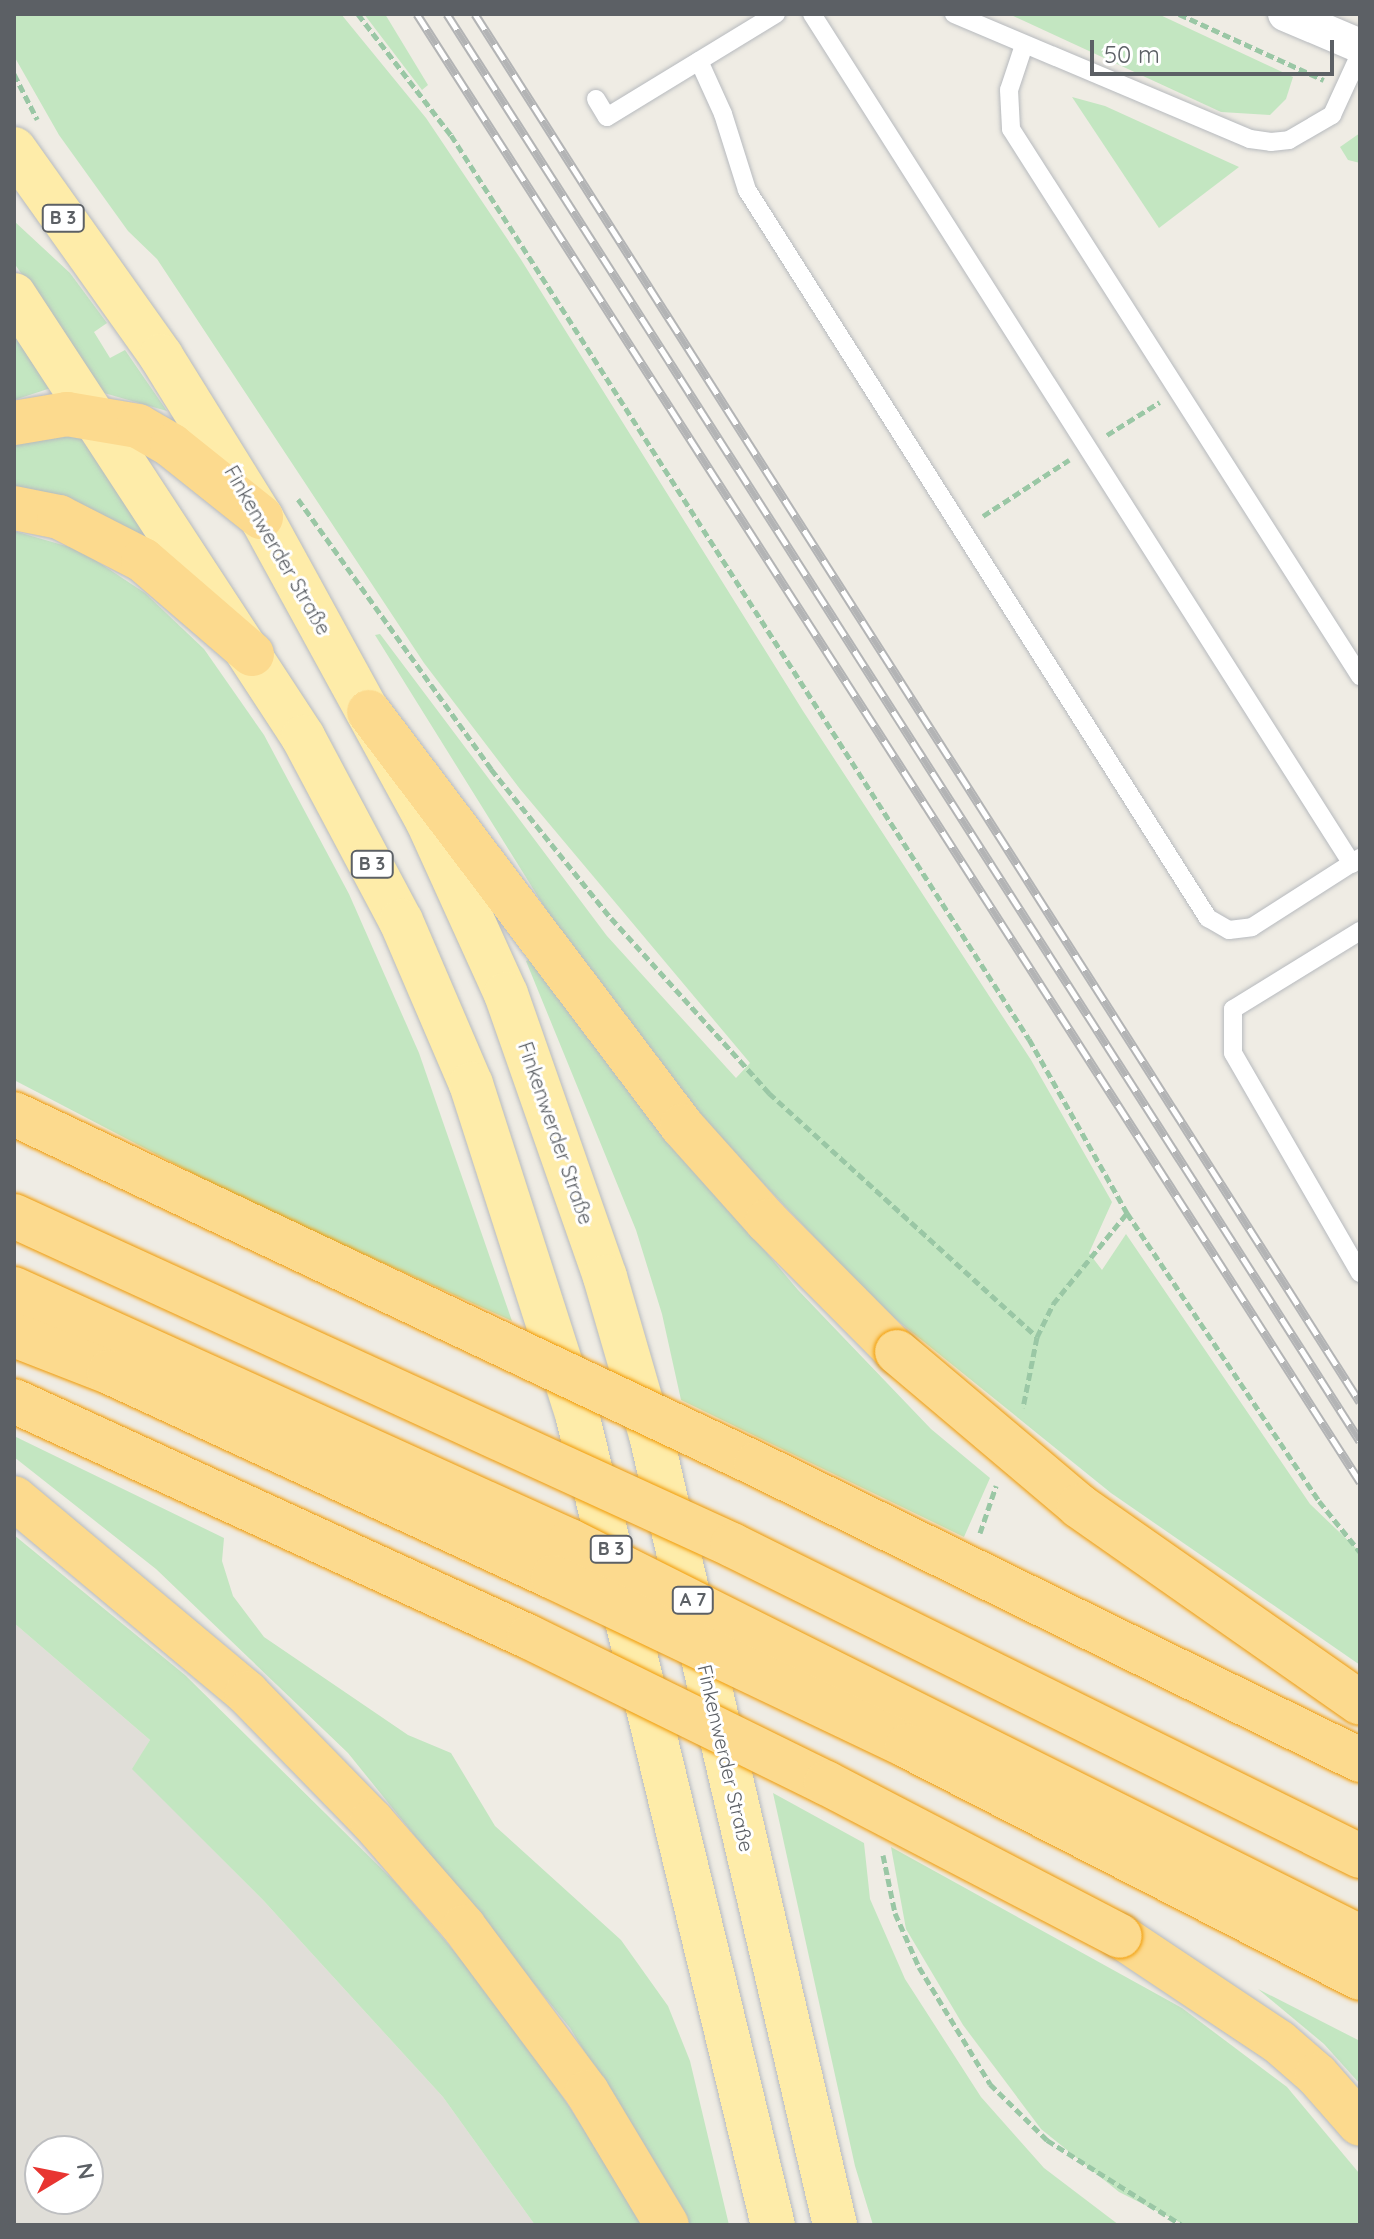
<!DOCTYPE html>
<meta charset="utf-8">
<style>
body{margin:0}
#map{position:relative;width:1374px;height:2239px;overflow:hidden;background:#efece4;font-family:Quicksand,sans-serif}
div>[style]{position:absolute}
.industrial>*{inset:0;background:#e0ded8}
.green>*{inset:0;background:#c3e6c1}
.path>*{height:5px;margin-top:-2.5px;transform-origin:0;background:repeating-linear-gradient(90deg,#9ac7a5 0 8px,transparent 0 12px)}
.roads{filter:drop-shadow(0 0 2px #b7babe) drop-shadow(0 0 2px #b7babe)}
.lane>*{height:18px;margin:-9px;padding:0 9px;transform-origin:9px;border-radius:9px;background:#fff}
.street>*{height:34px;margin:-17px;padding:0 17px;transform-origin:17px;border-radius:17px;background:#fff}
.primary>*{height:44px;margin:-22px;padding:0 22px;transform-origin:22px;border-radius:22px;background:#feeca9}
.highway>*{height:44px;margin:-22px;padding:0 22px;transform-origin:22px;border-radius:22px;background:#fcda8e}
.rail>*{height:9px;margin-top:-4.5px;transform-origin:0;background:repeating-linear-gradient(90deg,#fff 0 18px,#b3b4b5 0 36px);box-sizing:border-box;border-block:2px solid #b3b4b5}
.bridges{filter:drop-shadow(0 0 2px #f19a02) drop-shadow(0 0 2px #f19a02)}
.highway-bridge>*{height:44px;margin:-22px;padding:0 22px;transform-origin:22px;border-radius:22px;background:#fcda8e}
span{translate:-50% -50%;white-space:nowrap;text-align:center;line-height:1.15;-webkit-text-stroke:6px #fff;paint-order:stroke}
.shield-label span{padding:2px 6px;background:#fff;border:2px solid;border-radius:6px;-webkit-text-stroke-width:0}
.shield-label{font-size:18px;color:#5c6065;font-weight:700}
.street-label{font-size:20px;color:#5c6065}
.frame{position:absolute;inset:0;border:16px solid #5c6065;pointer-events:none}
.north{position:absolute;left:24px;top:2135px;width:80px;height:80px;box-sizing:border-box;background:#fff;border:2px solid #bebfc1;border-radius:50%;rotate:80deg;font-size:22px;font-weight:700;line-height:32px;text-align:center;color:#5c6065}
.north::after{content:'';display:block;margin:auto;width:28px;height:36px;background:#e83531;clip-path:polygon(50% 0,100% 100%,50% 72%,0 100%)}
.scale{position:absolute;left:1090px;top:40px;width:244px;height:36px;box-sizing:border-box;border:4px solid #5c6065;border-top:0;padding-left:10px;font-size:24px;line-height:28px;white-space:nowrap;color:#5c6065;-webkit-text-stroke:6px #fff;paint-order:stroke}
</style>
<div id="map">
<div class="industrial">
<div style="clip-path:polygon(evenodd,14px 1623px,150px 1740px,133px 1769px,263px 1900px,443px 2097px,535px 2225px,14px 2225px,14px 1623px,40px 2151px,88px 2151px,88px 2199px,40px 2199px,40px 2151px)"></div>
</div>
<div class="green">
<div style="clip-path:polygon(14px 14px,341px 14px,426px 118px,520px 258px,803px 711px,1031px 1060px,1112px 1202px,1089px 1253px,1102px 1270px,1126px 1234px,1310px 1504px,1360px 1552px,1360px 1665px,1111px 1493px,882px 1308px,704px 1121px,565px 940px,375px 635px,380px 634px,607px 936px,736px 1078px,750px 1063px,520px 789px,424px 663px,157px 259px,128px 231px,59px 135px,14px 56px)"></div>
<div style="clip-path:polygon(364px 14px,385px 14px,428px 85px,422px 90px)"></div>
<div style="clip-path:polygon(1009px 14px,1158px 14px,1293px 77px,1286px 99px,1270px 115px,1221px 112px)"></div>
<div style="clip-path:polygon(1072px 97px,1105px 106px,1239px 167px,1159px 228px)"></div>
<div style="clip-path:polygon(1360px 133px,1360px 163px,1348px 160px,1340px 147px)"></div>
<div style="clip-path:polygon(14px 221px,70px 273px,107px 323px,94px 332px,110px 358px,125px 350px,167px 411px,104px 393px,14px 263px)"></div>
<div style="clip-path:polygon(14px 335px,51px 388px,14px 400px)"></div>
<div style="clip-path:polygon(51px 436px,86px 437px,161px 553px,14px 487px,14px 442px)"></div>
<div style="clip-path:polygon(14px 531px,80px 550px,145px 593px,204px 649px,264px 735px,349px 894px,419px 1053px,512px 1321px,246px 1201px,14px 1080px)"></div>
<div style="clip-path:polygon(533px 958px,635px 1097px,798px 1290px,931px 1429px,990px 1478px,964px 1537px,681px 1400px,662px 1314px,636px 1230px,526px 961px)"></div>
<div style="clip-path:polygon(14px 1436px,224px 1538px,222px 1561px,233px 1596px,264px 1637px,408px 1735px,451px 1753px,495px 1826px,621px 1940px,668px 2006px,690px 2061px,729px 2225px,690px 2225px,570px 2028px,348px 1753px,156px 1569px,14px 1457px)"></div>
<div style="clip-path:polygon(14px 1535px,185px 1675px,395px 1882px,465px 1964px,558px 2090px,648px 2225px,535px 2225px,443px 2097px,263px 1900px,132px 1769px,150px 1740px,14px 1623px)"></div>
<div style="clip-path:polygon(773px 1793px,864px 1843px,870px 1899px,905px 1979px,981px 2097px,1044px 2168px,1119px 2225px,873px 2225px,855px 2166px)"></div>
<div style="clip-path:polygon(891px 1847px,1182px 2008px,1287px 2087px,1359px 2173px,1360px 2225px,1185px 2225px,1119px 2192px,1041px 2129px,963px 2025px,906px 1929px)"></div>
<div style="clip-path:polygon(1258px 1989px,1360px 2041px,1360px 2084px,1324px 2044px)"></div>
</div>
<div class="path">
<div style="left:358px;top:14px;width:153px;rotate:52.5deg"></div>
<div style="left:451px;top:135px;width:1073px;rotate:57.41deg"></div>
<div style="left:1029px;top:1039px;width:200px;rotate:60.6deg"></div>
<div style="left:1179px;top:14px;width:159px;rotate:24.5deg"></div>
<div style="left:14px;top:74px;width:51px;rotate:62.9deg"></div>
<div style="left:1107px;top:435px;width:62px;rotate:-31.9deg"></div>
<div style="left:298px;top:499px;width:332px;rotate:54.4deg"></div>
<div style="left:491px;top:769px;width:191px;rotate:51.2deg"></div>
<div style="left:611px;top:918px;width:236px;rotate:47.9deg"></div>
<div style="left:769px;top:1093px;width:362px;rotate:42.3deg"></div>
<div style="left:1037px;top:1337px;width:72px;rotate:101.2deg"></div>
<div style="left:983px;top:516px;width:103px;rotate:-33.1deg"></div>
<div style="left:1037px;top:1337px;width:37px;rotate:-64deg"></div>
<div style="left:1053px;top:1304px;width:117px;rotate:-50.9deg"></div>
<div style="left:1127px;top:1213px;width:346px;rotate:56.3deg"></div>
<div style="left:1319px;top:1501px;width:65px;rotate:51.2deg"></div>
<div style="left:980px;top:1533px;width:50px;rotate:-71.2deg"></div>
<div style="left:883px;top:1855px;width:59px;rotate:78.3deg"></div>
<div style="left:895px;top:1913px;width:59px;rotate:66deg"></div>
<div style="left:919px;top:1967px;width:137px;rotate:58.7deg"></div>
<div style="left:990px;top:2084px;width:80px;rotate:44.5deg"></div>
<div style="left:1047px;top:2140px;width:160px;rotate:32.2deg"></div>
</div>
<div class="roads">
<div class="lane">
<div style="left:812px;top:14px;width:1007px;rotate:57.57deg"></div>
<div style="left:954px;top:14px;width:321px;rotate:22.9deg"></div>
<div style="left:1250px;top:139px;width:21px;rotate:8deg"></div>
<div style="left:1271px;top:142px;width:18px;rotate:-6deg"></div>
<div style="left:1289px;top:140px;width:50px;rotate:-30.2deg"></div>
<div style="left:1332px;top:115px;width:67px;rotate:-65.3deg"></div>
<div style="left:1024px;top:45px;width:47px;rotate:108.4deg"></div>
<div style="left:1009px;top:90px;width:39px;rotate:87deg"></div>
<div style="left:1011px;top:129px;width:649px;rotate:57.46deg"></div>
<div style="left:699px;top:61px;width:58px;rotate:65.6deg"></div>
<div style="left:723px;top:114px;width:80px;rotate:72.5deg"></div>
<div style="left:747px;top:190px;width:862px;rotate:57.66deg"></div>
<div style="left:1208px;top:918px;width:24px;rotate:30deg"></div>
<div style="left:1229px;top:930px;width:23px;rotate:-7deg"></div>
<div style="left:1252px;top:927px;width:128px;rotate:-32.6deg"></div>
<div style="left:596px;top:99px;width:21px;rotate:59deg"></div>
<div style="left:607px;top:117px;width:198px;rotate:-31.4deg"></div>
<div style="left:1360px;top:931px;width:149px;rotate:148.4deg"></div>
<div style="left:1233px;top:1009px;width:44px;rotate:90deg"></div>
<div style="left:1233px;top:1053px;width:254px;rotate:60deg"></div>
</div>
<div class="street">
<div style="left:1285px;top:14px;width:82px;rotate:23.1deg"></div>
</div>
<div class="primary">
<div style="left:14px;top:149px;width:254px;rotate:54.6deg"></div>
<div style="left:161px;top:356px;width:190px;rotate:58.2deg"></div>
<div style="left:261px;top:517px;width:345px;rotate:61.3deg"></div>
<div style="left:427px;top:820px;width:191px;rotate:65.6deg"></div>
<div style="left:506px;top:994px;width:300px;rotate:70.7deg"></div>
<div style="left:605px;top:1277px;width:165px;rotate:73.8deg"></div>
<div style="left:651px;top:1435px;width:811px;rotate:76.89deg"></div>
<div style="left:14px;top:295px;width:528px;rotate:56.82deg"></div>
<div style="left:303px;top:737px;width:208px;rotate:62deg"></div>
<div style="left:401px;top:921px;width:177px;rotate:66.8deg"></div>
<div style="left:471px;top:1084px;width:351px;rotate:72.2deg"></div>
<div style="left:578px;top:1418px;width:830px;rotate:76.42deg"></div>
</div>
<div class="highway">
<div style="left:14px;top:423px;width:54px;rotate:-9.6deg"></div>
<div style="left:67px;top:414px;width:72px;rotate:9.6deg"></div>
<div style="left:138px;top:426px;width:39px;rotate:30deg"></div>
<div style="left:172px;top:446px;width:114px;rotate:38.6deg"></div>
<div style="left:14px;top:508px;width:46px;rotate:11.3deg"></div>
<div style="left:59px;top:517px;width:94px;rotate:27.1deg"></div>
<div style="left:143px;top:560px;width:144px;rotate:40.8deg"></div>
<div style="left:369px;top:712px;width:519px;rotate:52.91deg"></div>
<div style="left:682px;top:1126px;width:127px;rotate:48.2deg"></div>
<div style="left:767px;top:1221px;width:185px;rotate:45.2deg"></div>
<div style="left:14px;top:1498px;width:304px;rotate:39.9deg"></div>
<div style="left:247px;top:1693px;width:179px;rotate:45.7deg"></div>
<div style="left:372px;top:1821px;width:140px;rotate:49deg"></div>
<div style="left:464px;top:1927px;width:206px;rotate:53.3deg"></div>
<div style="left:587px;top:2092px;width:155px;rotate:59deg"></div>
<div style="left:1120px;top:1936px;width:191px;rotate:33.7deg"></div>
<div style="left:1279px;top:2042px;width:50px;rotate:41deg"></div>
<div style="left:1317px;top:2075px;width:65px;rotate:48.7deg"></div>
</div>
</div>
<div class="rail">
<div style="left:417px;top:14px;width:1745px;rotate:57.28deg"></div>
<div style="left:447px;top:14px;width:1694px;rotate:57.39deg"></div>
<div style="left:475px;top:14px;width:1646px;rotate:57.48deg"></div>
</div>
<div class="bridges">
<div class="highway-bridge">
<div style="left:14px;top:1114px;width:820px;rotate:25.25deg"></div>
<div style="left:756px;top:1464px;width:673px;rotate:26.11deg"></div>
<div style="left:14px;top:1216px;width:790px;rotate:24.62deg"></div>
<div style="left:732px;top:1545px;width:701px;rotate:26.35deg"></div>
<div style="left:14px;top:1289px;width:610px;rotate:24.38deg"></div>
<div style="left:570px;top:1541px;width:884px;rotate:26.62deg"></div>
<div style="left:14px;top:1335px;width:102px;rotate:21.3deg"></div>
<div style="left:109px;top:1372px;width:489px;rotate:24.8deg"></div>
<div style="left:553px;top:1577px;width:392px;rotate:25.5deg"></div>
<div style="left:907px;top:1746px;width:509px;rotate:27.12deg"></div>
<div style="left:897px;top:1352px;width:238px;rotate:40.2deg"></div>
<div style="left:1079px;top:1506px;width:343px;rotate:35deg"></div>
<div style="left:14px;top:1401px;width:566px;rotate:24.62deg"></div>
<div style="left:529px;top:1637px;width:331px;rotate:26.2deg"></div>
<div style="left:826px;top:1783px;width:331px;rotate:27.5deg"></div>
</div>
</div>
<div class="shield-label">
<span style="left:63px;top:218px">B 3</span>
<span style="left:372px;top:864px">B 3</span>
<span style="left:611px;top:1549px">B 3</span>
<span style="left:693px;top:1600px">A 7</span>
</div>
<div class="street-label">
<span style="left:278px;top:550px;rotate:60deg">Finkenwerder Straße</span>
<span style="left:556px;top:1133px;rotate:71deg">Finkenwerder Straße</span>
<span style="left:726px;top:1758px;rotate:77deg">Finkenwerder Straße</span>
</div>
<div class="frame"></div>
<div class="north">N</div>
<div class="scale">50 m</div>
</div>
